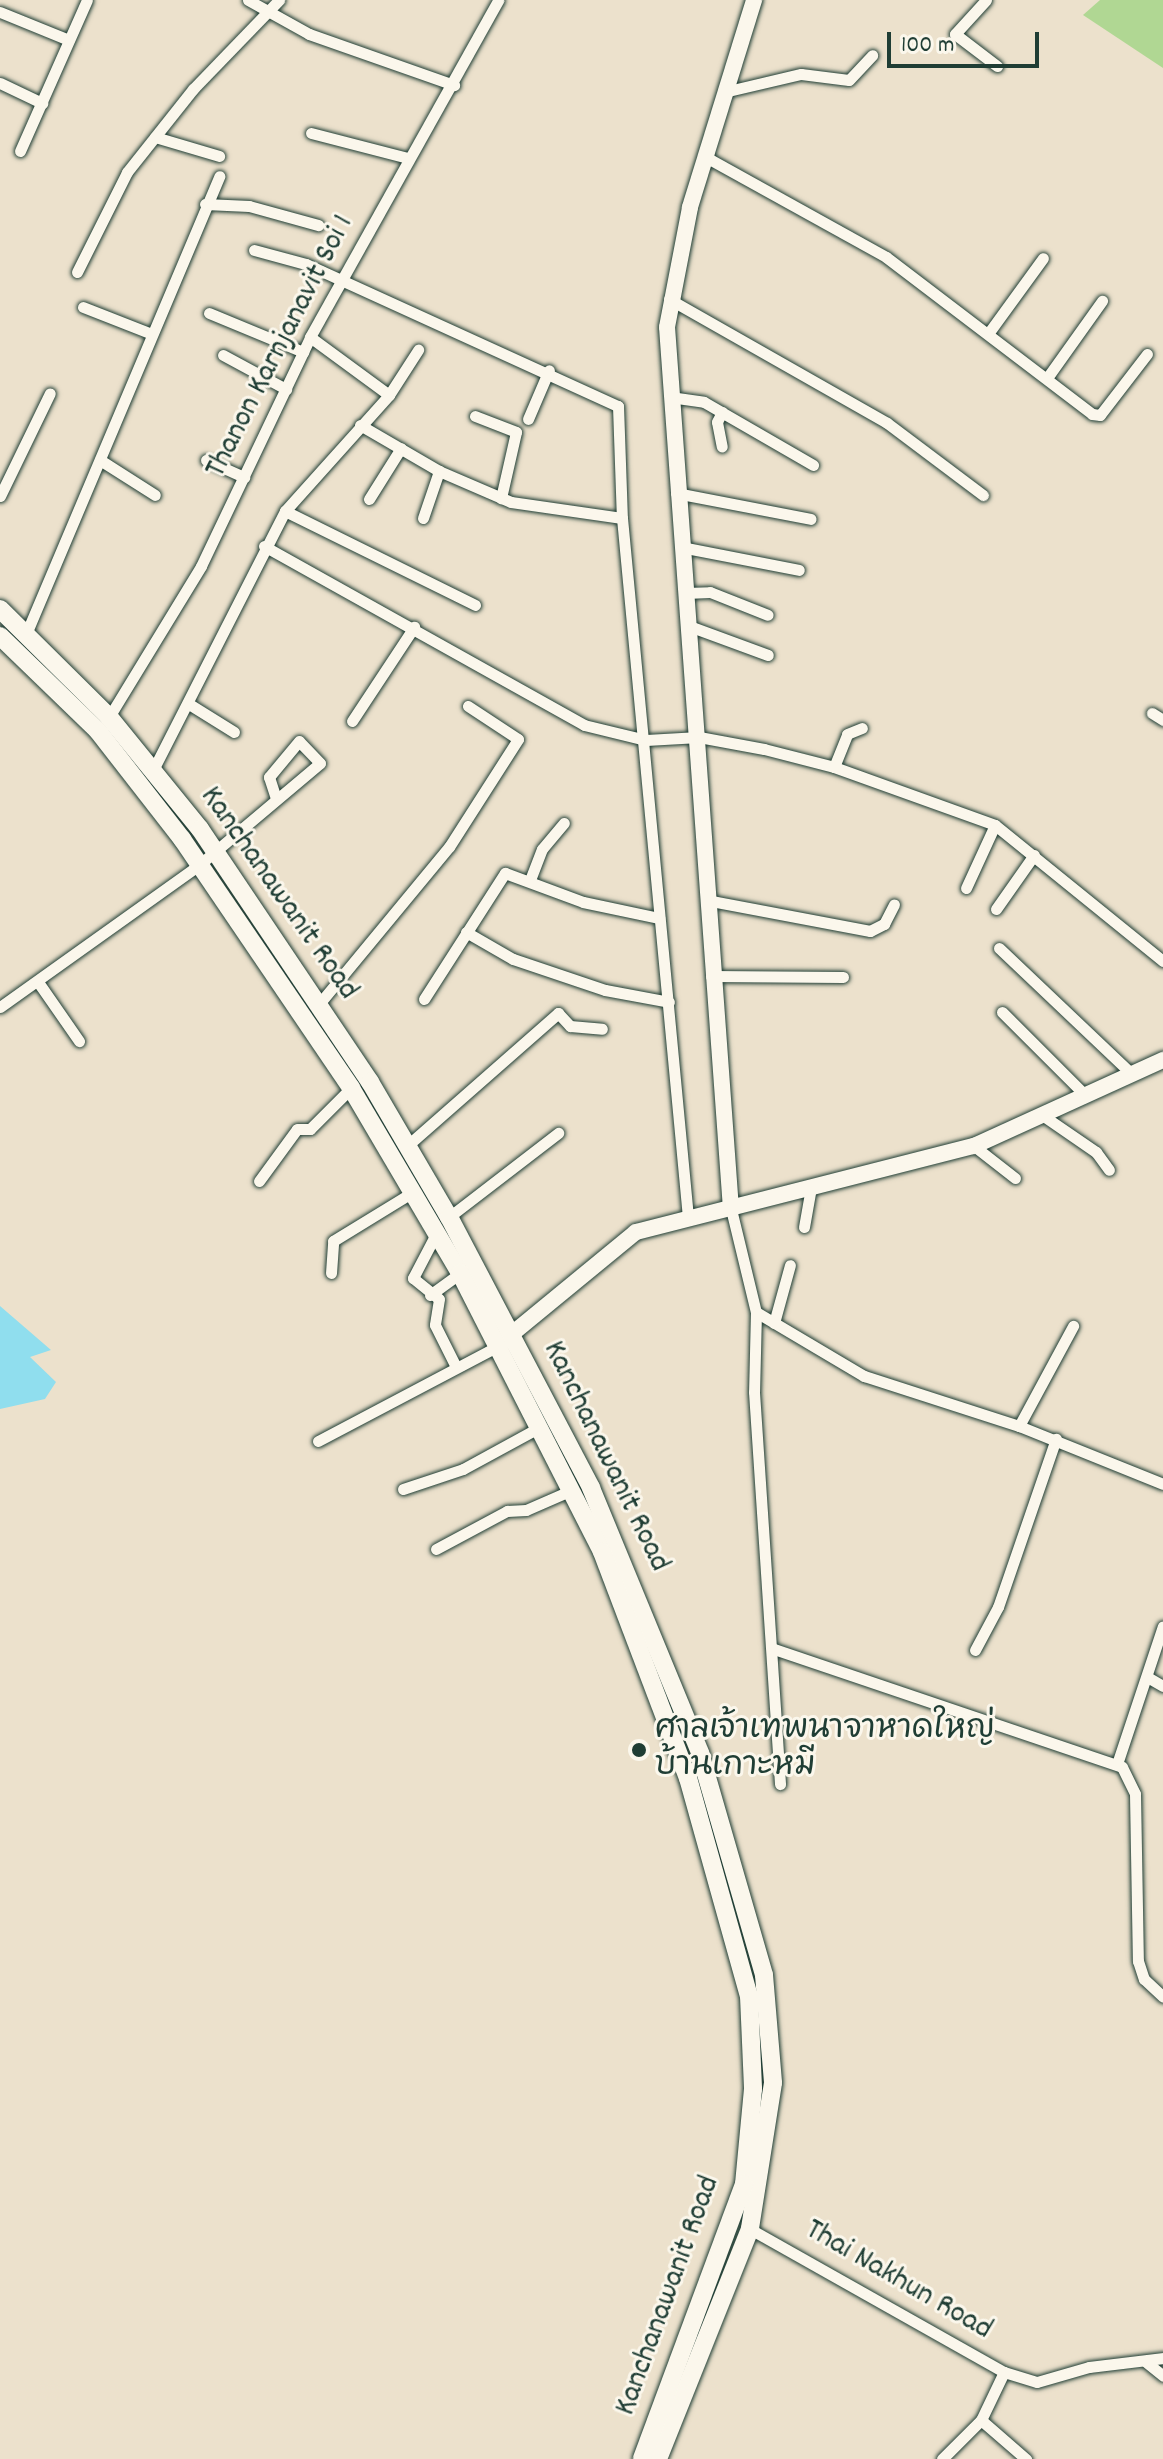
<!DOCTYPE html>
<meta charset="utf-8">
<style>
body{margin:0}
#map{position:relative;width:1163px;height:2459px;overflow:hidden;background:#ece1cc;font-family:Dekko,"Playpen Sans Thai",sans-serif}
div>[style]{position:absolute}
.green>*{inset:0;background:#b0d793}
.water>*{inset:0;background:#90deee}
.roads{filter:drop-shadow(0 0 2px #1f3d34) drop-shadow(0 0 2px #1f3d34)}
.street>*{height:11px;margin:-5.5px;padding:0 5.5px;transform-origin:5.5px;border-radius:5.5px;background:#fbf7ec}
.secondary>*{height:16px;margin:-8px;padding:0 8px;transform-origin:8px;border-radius:8px;background:#fbf7ec}
.primary>*{height:18px;margin:-9px;padding:0 9px;transform-origin:9px;border-radius:9px;background:#fbf7ec}
.dots>*{width:22px;height:22px;translate:-50% -50%;box-sizing:border-box;border:4px solid #fbf7ec;border-radius:50%}
span{translate:-50% -50%;white-space:nowrap;text-align:center;line-height:1.15;-webkit-text-stroke:6px #fbf7ec;paint-order:stroke}
.street-label{font-size:32px;color:#1f3d34}
.poi-label{font-size:32px;color:#1f3d34}
.left{translate:0 -50%;text-align:left}
.scale{position:absolute;left:887px;top:32px;width:152px;height:36px;box-sizing:border-box;border:4px solid #1f3d34;border-top:0;padding-left:10px;font-size:24px;line-height:28px;white-space:nowrap;color:#1f3d34;-webkit-text-stroke:6px #fbf7ec;paint-order:stroke}
</style>
<div id="map">
<div class="green">
<div style="clip-path:polygon(1100px 0,1163px 0,1163px 68px,1083px 15px)"></div>
</div>
<div class="water">
<div style="clip-path:polygon(0 1306px,51px 1350px,30px 1357px,56px 1382px,45px 1399px,0 1409px)"></div>
</div>
<div class="roads">
<div class="street">
<div style="left:248px;top:0;width:70px;rotate:29.1deg"></div>
<div style="left:309px;top:34px;width:154px;rotate:19.4deg"></div>
<div style="left:986px;top:0;width:46px;rotate:132.4deg"></div>
<div style="left:955px;top:34px;width:53px;rotate:37.3deg"></div>
<div style="left:0;top:12px;width:74px;rotate:22.1deg"></div>
<div style="left:0;top:83px;width:47px;rotate:25.5deg"></div>
<div style="left:724px;top:92px;width:79px;rotate:-13.2deg"></div>
<div style="left:801px;top:74px;width:48px;rotate:7.1deg"></div>
<div style="left:849px;top:80px;width:34px;rotate:-47deg"></div>
<div style="left:311px;top:133px;width:100px;rotate:14.5deg"></div>
<div style="left:155px;top:137px;width:67px;rotate:16.5deg"></div>
<div style="left:20px;top:151px;width:165px;rotate:-66.1deg"></div>
<div style="left:704px;top:156px;width:208px;rotate:29deg"></div>
<div style="left:886px;top:257px;width:259px;rotate:37.3deg"></div>
<div style="left:1092px;top:414px;width:8px;rotate:7deg"></div>
<div style="left:1100px;top:415px;width:77px;rotate:-52.4deg"></div>
<div style="left:205px;top:204px;width:44px;rotate:2.6deg"></div>
<div style="left:249px;top:206px;width:72px;rotate:15.4deg"></div>
<div style="left:254px;top:250px;width:54px;rotate:15.1deg"></div>
<div style="left:306px;top:264px;width:343px;rotate:24.5deg"></div>
<div style="left:618px;top:406px;width:112px;rotate:88deg"></div>
<div style="left:622px;top:518px;width:703px;rotate:84.61deg"></div>
<div style="left:77px;top:272px;width:112px;rotate:-63.4deg"></div>
<div style="left:127px;top:172px;width:106px;rotate:-51.5deg"></div>
<div style="left:193px;top:89px;width:124px;rotate:-46deg"></div>
<div style="left:669px;top:299px;width:251px;rotate:29.6deg"></div>
<div style="left:887px;top:423px;width:120px;rotate:36.9deg"></div>
<div style="left:83px;top:307px;width:74px;rotate:21.4deg"></div>
<div style="left:209px;top:313px;width:102px;rotate:22.5deg"></div>
<div style="left:990px;top:331px;width:90px;rotate:-54deg"></div>
<div style="left:223px;top:355px;width:72px;rotate:28.4deg"></div>
<div style="left:1047px;top:378px;width:95px;rotate:-54.5deg"></div>
<div style="left:389px;top:395px;width:54px;rotate:-57.2deg"></div>
<div style="left:670px;top:397px;width:34px;rotate:8deg"></div>
<div style="left:704px;top:402px;width:126px;rotate:30deg"></div>
<div style="left:722px;top:412px;width:11px;rotate:117deg"></div>
<div style="left:717px;top:422px;width:25px;rotate:79deg"></div>
<div style="left:475px;top:416px;width:44px;rotate:21.3deg"></div>
<div style="left:516px;top:432px;width:68px;rotate:102.8deg"></div>
<div style="left:528px;top:419px;width:53px;rotate:-66.8deg"></div>
<div style="left:360px;top:425px;width:91px;rotate:30.2deg"></div>
<div style="left:439px;top:471px;width:78px;rotate:23.3deg"></div>
<div style="left:511px;top:502px;width:112px;rotate:8.2deg"></div>
<div style="left:100px;top:460px;width:65px;rotate:32.5deg"></div>
<div style="left:206px;top:460px;width:42px;rotate:24.1deg"></div>
<div style="left:676px;top:493px;width:137px;rotate:10.9deg"></div>
<div style="left:0;top:496px;width:114px;rotate:-64.1deg"></div>
<div style="left:369px;top:499px;width:60px;rotate:-57.9deg"></div>
<div style="left:285px;top:511px;width:212px;rotate:26.3deg"></div>
<div style="left:423px;top:518px;width:50px;rotate:-71.2deg"></div>
<div style="left:264px;top:546px;width:367px;rotate:29.2deg"></div>
<div style="left:584px;top:725px;width:64px;rotate:13.6deg"></div>
<div style="left:646px;top:740px;width:53px;rotate:-3.2deg"></div>
<div style="left:699px;top:737px;width:66px;rotate:10.5deg"></div>
<div style="left:764px;top:749px;width:72px;rotate:14.4deg"></div>
<div style="left:834px;top:767px;width:171px;rotate:19.8deg"></div>
<div style="left:995px;top:825px;width:216px;rotate:39deg"></div>
<div style="left:681px;top:547px;width:120px;rotate:11deg"></div>
<div style="left:685px;top:593px;width:25px;rotate:-2deg"></div>
<div style="left:710px;top:592px;width:62px;rotate:21.6deg"></div>
<div style="left:689px;top:626px;width:84px;rotate:20.2deg"></div>
<div style="left:26px;top:634px;width:497px;rotate:-67.1deg"></div>
<div style="left:189px;top:704px;width:53px;rotate:31.9deg"></div>
<div style="left:1152px;top:713px;width:13px;rotate:32deg"></div>
<div style="left:109px;top:717px;width:177px;rotate:-58.6deg"></div>
<div style="left:201px;top:566px;width:254px;rotate:-64.5deg"></div>
<div style="left:310px;top:337px;width:386px;rotate:-60.8deg"></div>
<div style="left:352px;top:721px;width:113px;rotate:-56.6deg"></div>
<div style="left:834px;top:767px;width:35px;rotate:-68deg"></div>
<div style="left:847px;top:734px;width:16px;rotate:-22deg"></div>
<div style="left:153px;top:770px;width:291px;rotate:-63deg"></div>
<div style="left:285px;top:511px;width:156px;rotate:-48.1deg"></div>
<div style="left:389px;top:395px;width:98px;rotate:-143.7deg"></div>
<div style="left:530px;top:880px;width:33px;rotate:-69deg"></div>
<div style="left:542px;top:849px;width:34px;rotate:-50deg"></div>
<div style="left:966px;top:888px;width:69px;rotate:-65.3deg"></div>
<div style="left:706px;top:900px;width:167px;rotate:10.7deg"></div>
<div style="left:870px;top:931px;width:16px;rotate:-27deg"></div>
<div style="left:884px;top:924px;width:22px;rotate:-63deg"></div>
<div style="left:996px;top:909px;width:66px;rotate:-54.9deg"></div>
<div style="left:466px;top:932px;width:54px;rotate:29.9deg"></div>
<div style="left:513px;top:959px;width:97px;rotate:18.6deg"></div>
<div style="left:605px;top:990px;width:65px;rotate:10.6deg"></div>
<div style="left:999px;top:948px;width:183px;rotate:43.5deg"></div>
<div style="left:711px;top:976px;width:132px;rotate:0.4deg"></div>
<div style="left:38px;top:982px;width:72px;rotate:55.2deg"></div>
<div style="left:424px;top:999px;width:150px;rotate:-57.3deg"></div>
<div style="left:505px;top:873px;width:83px;rotate:20.4deg"></div>
<div style="left:583px;top:902px;width:78px;rotate:11.9deg"></div>
<div style="left:319px;top:1004px;width:204px;rotate:-50.4deg"></div>
<div style="left:449px;top:847px;width:128px;rotate:-57.4deg"></div>
<div style="left:518px;top:739px;width:60px;rotate:-146.6deg"></div>
<div style="left:0;top:1007px;width:244px;rotate:-35.5deg"></div>
<div style="left:199px;top:865px;width:158px;rotate:-40.1deg"></div>
<div style="left:320px;top:763px;width:30px;rotate:-134deg"></div>
<div style="left:299px;top:741px;width:47px;rotate:129.8deg"></div>
<div style="left:269px;top:777px;width:23px;rotate:72deg"></div>
<div style="left:1002px;top:1012px;width:119px;rotate:45deg"></div>
<div style="left:1045px;top:1117px;width:62px;rotate:34.5deg"></div>
<div style="left:1096px;top:1152px;width:22px;rotate:54deg"></div>
<div style="left:408px;top:1145px;width:200px;rotate:-41.3deg"></div>
<div style="left:558px;top:1013px;width:18px;rotate:47deg"></div>
<div style="left:570px;top:1026px;width:32px;rotate:5deg"></div>
<div style="left:974px;top:1146px;width:52px;rotate:38deg"></div>
<div style="left:259px;top:1181px;width:64px;rotate:-53.8deg"></div>
<div style="left:297px;top:1129px;width:13px"></div>
<div style="left:310px;top:1129px;width:58px;rotate:-45deg"></div>
<div style="left:731px;top:1209px;width:106px;rotate:76.4deg"></div>
<div style="left:756px;top:1312px;width:126px;rotate:30.7deg"></div>
<div style="left:864px;top:1376px;width:163px;rotate:17.9deg"></div>
<div style="left:1019px;top:1426px;width:155px;rotate:21.9deg"></div>
<div style="left:449px;top:1217px;width:138px;rotate:-37.6deg"></div>
<div style="left:804px;top:1227px;width:39px;rotate:-80deg"></div>
<div style="left:437px;top:1232px;width:52px;rotate:117.6deg"></div>
<div style="left:413px;top:1278px;width:33px;rotate:39deg"></div>
<div style="left:439px;top:1299px;width:26px;rotate:99deg"></div>
<div style="left:435px;top:1325px;width:47px;rotate:63.4deg"></div>
<div style="left:331px;top:1273px;width:32px;rotate:-86deg"></div>
<div style="left:333px;top:1241px;width:94px;rotate:-31.5deg"></div>
<div style="left:430px;top:1295px;width:37px;rotate:-36deg"></div>
<div style="left:756px;top:1312px;width:80px;rotate:91.4deg"></div>
<div style="left:754px;top:1392px;width:393px;rotate:86.2deg"></div>
<div style="left:774px;top:1323px;width:60px;rotate:-74.6deg"></div>
<div style="left:1019px;top:1426px;width:114px;rotate:-61.6deg"></div>
<div style="left:318px;top:1441px;width:204px;rotate:-27.8deg"></div>
<div style="left:403px;top:1489px;width:63px;rotate:-18.4deg"></div>
<div style="left:463px;top:1469px;width:88px;rotate:-28.6deg"></div>
<div style="left:436px;top:1549px;width:81px;rotate:-28.2deg"></div>
<div style="left:507px;top:1511px;width:19px;rotate:-3deg"></div>
<div style="left:526px;top:1510px;width:50px;rotate:-23.5deg"></div>
<div style="left:774px;top:1649px;width:367px;rotate:18.7deg"></div>
<div style="left:1122px;top:1767px;width:30px;rotate:64deg"></div>
<div style="left:1135px;top:1794px;width:167px;rotate:89deg"></div>
<div style="left:1138px;top:1961px;width:19px;rotate:72deg"></div>
<div style="left:1144px;top:1979px;width:26px;rotate:43deg"></div>
<div style="left:975px;top:1650px;width:49px;rotate:-61.9deg"></div>
<div style="left:998px;top:1607px;width:178px;rotate:-71deg"></div>
<div style="left:1149px;top:1678px;width:16px;rotate:30deg"></div>
<div style="left:1117px;top:1764px;width:145px;rotate:-71.6deg"></div>
<div style="left:750px;top:2229px;width:291px;rotate:29.4deg"></div>
<div style="left:1004px;top:2372px;width:53px;rotate:115.6deg"></div>
<div style="left:981px;top:2420px;width:60px;rotate:40.9deg"></div>
<div style="left:1146px;top:2362px;width:22px;rotate:39deg"></div>
<div style="left:1004px;top:2372px;width:34px;rotate:17deg"></div>
<div style="left:1037px;top:2382px;width:54px;rotate:-16.1deg"></div>
<div style="left:1089px;top:2367px;width:75px;rotate:-6.9deg"></div>
<div style="left:942px;top:2459px;width:55px;rotate:-45deg"></div>
</div>
<div class="secondary">
<div style="left:731px;top:1209px;width:884px;rotate:-94.15deg"></div>
<div style="left:667px;top:327px;width:122px;rotate:-79.1deg"></div>
<div style="left:690px;top:207px;width:217px;rotate:-72.8deg"></div>
<div style="left:502px;top:1342px;width:173px;rotate:-39.4deg"></div>
<div style="left:636px;top:1232px;width:349px;rotate:-14.3deg"></div>
<div style="left:974px;top:1146px;width:208px;rotate:-24.5deg"></div>
</div>
<div class="primary">
<div style="left:0;top:609px;width:153px;rotate:44.7deg"></div>
<div style="left:109px;top:717px;width:144px;rotate:50.9deg"></div>
<div style="left:200px;top:829px;width:305px;rotate:56.1deg"></div>
<div style="left:370px;top:1082px;width:156px;rotate:59.7deg"></div>
<div style="left:449px;top:1217px;width:306px;rotate:62.3deg"></div>
<div style="left:591px;top:1488px;width:287px;rotate:67.6deg"></div>
<div style="left:700px;top:1753px;width:231px;rotate:73.9deg"></div>
<div style="left:764px;top:1975px;width:108px;rotate:85.2deg"></div>
<div style="left:773px;top:2083px;width:148px;rotate:99deg"></div>
<div style="left:750px;top:2229px;width:248px;rotate:111.8deg"></div>
<div style="left:0;top:636px;width:136px;rotate:44.1deg"></div>
<div style="left:98px;top:731px;width:137px;rotate:52.1deg"></div>
<div style="left:182px;top:839px;width:301px;rotate:55.8deg"></div>
<div style="left:351px;top:1088px;width:215px;rotate:59.5deg"></div>
<div style="left:460px;top:1273px;width:313px;rotate:63deg"></div>
<div style="left:602px;top:1552px;width:242px;rotate:69.2deg"></div>
<div style="left:688px;top:1778px;width:226px;rotate:74.4deg"></div>
<div style="left:749px;top:1996px;width:93px;rotate:87.5deg"></div>
<div style="left:753px;top:2089px;width:95px;rotate:95.4deg"></div>
<div style="left:744px;top:2184px;width:293px;rotate:110.4deg"></div>
</div>
</div>
<div class="dots">
<div style="left:639px;top:1750px;background:#1f3d34"></div>
</div>
<div class="street-label">
<span style="left:281px;top:347px;rotate:-63deg">Thanon Karnjanavit Soi 1</span>
<span style="left:278px;top:894px;rotate:55deg">Kanchanawanit Road</span>
<span style="left:605px;top:1457px;rotate:64deg">Kanchanawanit Road</span>
<span style="left:898px;top:2281px;rotate:30deg">Thai Nakhun Road</span>
<span style="left:669px;top:2296px;rotate:-70deg">Kanchanawanit Road</span>
</div>
<div class="poi-label">
<span class="left" style="left:655px;top:1750px">ศาลเจ้าเทพนาจาหาดใหญ่<br>บ้านเกาะหมี</span>
</div>
<div class="scale">100 m</div>
</div>
